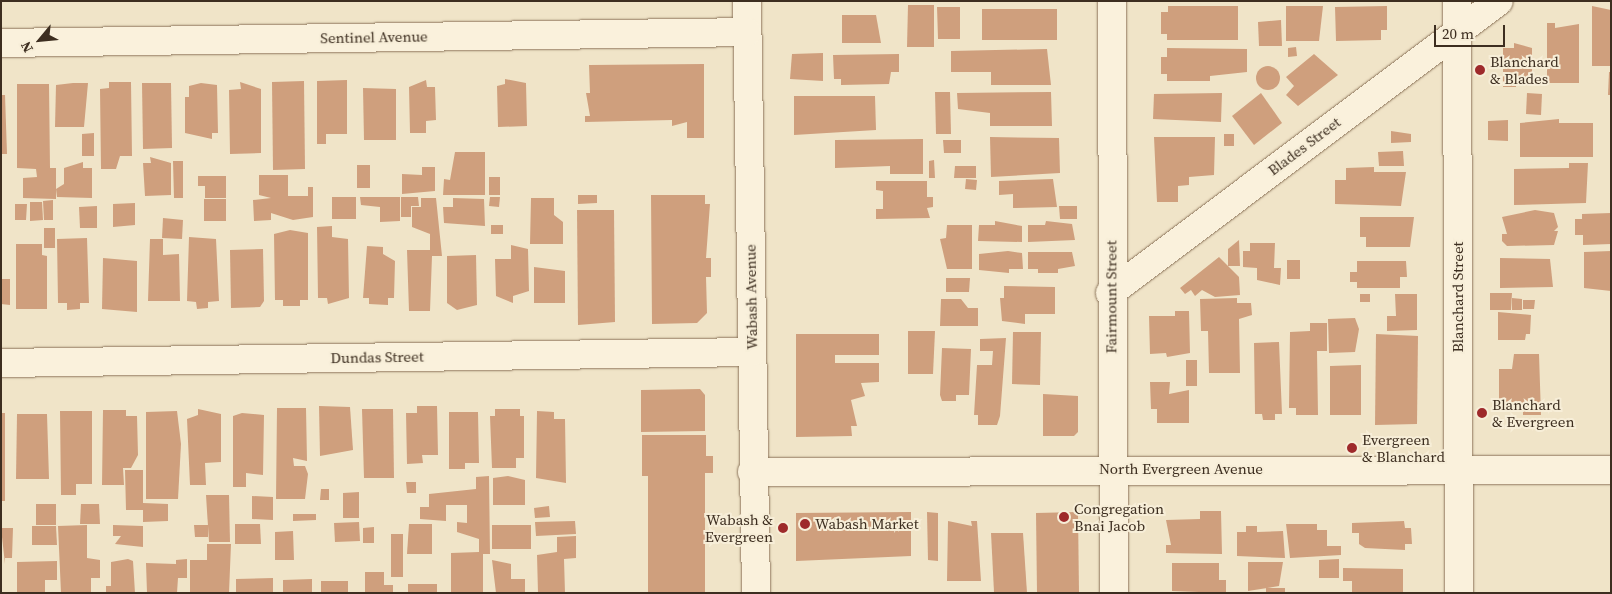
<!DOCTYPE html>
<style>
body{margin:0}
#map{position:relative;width:1612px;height:594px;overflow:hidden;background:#f0e4c8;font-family:"Source Serif 4",serif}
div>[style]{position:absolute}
.building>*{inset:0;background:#cf9f7d}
.round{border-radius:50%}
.roads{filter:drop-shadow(0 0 1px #8d765c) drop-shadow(0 0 1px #8d765c)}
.minor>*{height:28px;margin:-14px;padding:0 14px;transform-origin:14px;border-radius:14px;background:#faf1dc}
.dots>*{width:14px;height:14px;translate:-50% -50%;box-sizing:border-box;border:2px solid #f7eed8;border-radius:50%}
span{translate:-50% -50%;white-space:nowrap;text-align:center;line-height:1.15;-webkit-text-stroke:4px #f7eed8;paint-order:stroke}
.street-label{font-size:15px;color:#3d2e20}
.poi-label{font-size:15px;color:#3d2e20}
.left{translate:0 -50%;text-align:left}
.right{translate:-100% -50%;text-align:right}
.frame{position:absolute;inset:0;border:2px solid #3d2e20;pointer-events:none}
.north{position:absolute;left:15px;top:15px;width:50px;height:50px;-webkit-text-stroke:4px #f7eed8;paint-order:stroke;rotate:242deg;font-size:14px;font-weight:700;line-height:20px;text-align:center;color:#3d2e20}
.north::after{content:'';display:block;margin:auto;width:18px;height:22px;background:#3d2e20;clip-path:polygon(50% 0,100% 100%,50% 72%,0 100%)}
.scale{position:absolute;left:1434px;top:25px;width:71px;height:22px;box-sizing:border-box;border:2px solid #3d2e20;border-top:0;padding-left:6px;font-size:15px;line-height:18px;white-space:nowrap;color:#3d2e20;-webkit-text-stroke:4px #f7eed8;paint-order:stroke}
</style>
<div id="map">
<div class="building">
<div style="clip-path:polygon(908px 5px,934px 5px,934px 47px,907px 47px)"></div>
<div style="clip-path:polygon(1168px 6px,1238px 6px,1238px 40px,1167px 40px,1167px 34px,1161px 34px,1161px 12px,1168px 12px)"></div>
<div style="clip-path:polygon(1286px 6px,1323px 6px,1319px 41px,1286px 41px)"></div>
<div style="clip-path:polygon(1387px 6px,1387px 30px,1381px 30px,1381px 40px,1336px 41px,1335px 7px)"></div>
<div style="clip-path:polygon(1592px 6px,1611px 10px,1611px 66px,1592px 66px)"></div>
<div style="clip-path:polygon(937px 7px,960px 7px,960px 39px,938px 39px)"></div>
<div style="clip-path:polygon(982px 9px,1057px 9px,1057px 40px,982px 40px)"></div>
<div style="clip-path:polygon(842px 15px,876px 15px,881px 43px,842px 43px)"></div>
<div style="clip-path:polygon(1281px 20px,1282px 46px,1259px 46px,1258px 22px)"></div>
<div style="clip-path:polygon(1547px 23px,1555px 23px,1555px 28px,1579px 24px,1579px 83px,1547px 83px)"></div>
<div style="clip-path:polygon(1514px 43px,1532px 48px,1532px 83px,1516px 81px,1516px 87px,1503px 87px,1503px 48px,1514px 48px)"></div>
<div style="clip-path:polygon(1296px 47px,1297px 56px,1288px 57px,1288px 48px)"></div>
<div style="clip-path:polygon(1167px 48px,1247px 49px,1247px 72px,1210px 76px,1210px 81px,1167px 81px,1167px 74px,1161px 74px,1161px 57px,1167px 57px)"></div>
<div style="clip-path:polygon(1047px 49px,1051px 85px,991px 85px,991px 72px,951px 72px,951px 51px)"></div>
<div style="clip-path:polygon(823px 53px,823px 81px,790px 79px,792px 54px)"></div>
<div style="clip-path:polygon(899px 54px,899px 72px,891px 72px,889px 84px,841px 85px,841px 79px,834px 79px,833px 55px)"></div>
<div style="clip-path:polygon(1314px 54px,1338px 75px,1298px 106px,1286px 95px,1294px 86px,1286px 77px)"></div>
<div style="clip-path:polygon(704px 64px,704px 138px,687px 138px,687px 122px,672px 126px,672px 120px,585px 122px,585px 116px,590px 116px,586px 93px,590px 93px,589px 65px)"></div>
<div class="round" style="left:1256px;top:66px;width:24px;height:24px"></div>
<div style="clip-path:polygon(1609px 72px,1611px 72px,1611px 95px,1608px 95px)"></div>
<div style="clip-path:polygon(505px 79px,526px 83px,527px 126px,498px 127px,497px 86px,505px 84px)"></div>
<div style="clip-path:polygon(347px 80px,347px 134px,326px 134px,326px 144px,317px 144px,317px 81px)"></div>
<div style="clip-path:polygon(426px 80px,427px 87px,435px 87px,436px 120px,426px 121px,426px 133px,410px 133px,409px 87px)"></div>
<div style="clip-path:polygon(304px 81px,305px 169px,273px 170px,272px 82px)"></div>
<div style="clip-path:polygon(109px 82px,131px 82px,132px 156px,120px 156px,116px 169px,101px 169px,100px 89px,109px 88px)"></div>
<div style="clip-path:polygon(240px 82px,261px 89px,261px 153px,230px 154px,229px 90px,241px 89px)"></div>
<div style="clip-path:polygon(73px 83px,88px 83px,84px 127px,55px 127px,56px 85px)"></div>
<div style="clip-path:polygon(142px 83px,171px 83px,172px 148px,143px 149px)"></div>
<div style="clip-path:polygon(201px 83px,217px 85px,218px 133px,212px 133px,212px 139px,185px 133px,185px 97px,189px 97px,189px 86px)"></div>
<div style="clip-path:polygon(17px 84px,49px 84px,50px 168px,56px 168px,56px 199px,23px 198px,23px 178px,37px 177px,36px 169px,17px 168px)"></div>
<div style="clip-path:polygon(363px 88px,396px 89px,396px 140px,364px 140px)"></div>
<div style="clip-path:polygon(935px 92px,950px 92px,951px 134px,936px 134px)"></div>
<div style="clip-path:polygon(1051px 92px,1052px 126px,990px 126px,990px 113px,958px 109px,957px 93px)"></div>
<div style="clip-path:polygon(1222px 93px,1221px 122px,1153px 119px,1154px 94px)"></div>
<div style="clip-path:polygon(1261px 93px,1282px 123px,1254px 145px,1232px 116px)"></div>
<div style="clip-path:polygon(1527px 93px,1542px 94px,1541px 115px,1526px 114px)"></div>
<div style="clip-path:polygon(1px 95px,5px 95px,7px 154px,1px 154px)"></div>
<div style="clip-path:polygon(794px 96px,875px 96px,876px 130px,794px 135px)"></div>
<div style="clip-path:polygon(1559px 119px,1559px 123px,1593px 123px,1593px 157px,1520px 157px,1520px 123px)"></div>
<div style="clip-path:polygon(1508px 120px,1508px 141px,1488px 140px,1488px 121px)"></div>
<div style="clip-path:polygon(1391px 131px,1411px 134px,1411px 142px,1391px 143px)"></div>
<div style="clip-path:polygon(94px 133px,94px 156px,82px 156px,82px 134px)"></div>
<div style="clip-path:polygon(1224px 134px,1234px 134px,1234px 146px,1224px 146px)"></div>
<div style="clip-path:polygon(990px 137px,1059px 138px,1060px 173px,991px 177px)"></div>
<div style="clip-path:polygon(1154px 137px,1215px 137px,1214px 175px,1189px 177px,1189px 185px,1178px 186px,1178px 202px,1157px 202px)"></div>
<div style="clip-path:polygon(923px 139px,923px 174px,890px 174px,890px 166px,835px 168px,835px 140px)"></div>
<div style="clip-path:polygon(943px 140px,961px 140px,961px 153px,944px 153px)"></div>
<div style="clip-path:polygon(1403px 151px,1404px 166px,1379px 166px,1378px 152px)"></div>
<div style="clip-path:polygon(455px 152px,485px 152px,485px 195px,443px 195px,444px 179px,450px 180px)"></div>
<div style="clip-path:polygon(150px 157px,171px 163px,171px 195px,145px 196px,143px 163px,151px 163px)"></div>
<div style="clip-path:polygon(934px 160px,935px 178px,929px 178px,929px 161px)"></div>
<div style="clip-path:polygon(173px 161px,183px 161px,183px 198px,174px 198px)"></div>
<div style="clip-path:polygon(83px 162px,83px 168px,92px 168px,92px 198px,57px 197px,56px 189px,64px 184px,64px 168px)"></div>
<div style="clip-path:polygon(1569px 163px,1588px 163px,1586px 203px,1514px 205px,1514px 169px,1569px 168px)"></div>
<div style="clip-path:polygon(357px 165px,370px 165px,370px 188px,357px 188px)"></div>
<div style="clip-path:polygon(955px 166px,976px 166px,976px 178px,954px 178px)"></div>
<div style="clip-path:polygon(422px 167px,435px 167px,435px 191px,402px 194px,402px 174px,422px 175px)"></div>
<div style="clip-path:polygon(1374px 167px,1374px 172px,1406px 172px,1401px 206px,1335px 204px,1335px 180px,1346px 180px,1346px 168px)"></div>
<div style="clip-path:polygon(259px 175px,288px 175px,288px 196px,308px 196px,308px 187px,313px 187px,313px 217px,293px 220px,271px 213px,271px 220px,254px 221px,253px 200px,271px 198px,259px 195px)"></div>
<div style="clip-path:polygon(198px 176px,226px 176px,226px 198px,205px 198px,205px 186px,198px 186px)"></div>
<div style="clip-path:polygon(489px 177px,500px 177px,500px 195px,489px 195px)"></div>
<div style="clip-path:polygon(966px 179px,977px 180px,976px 190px,965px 189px)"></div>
<div style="clip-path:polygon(1053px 179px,1057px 207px,1013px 208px,1013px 194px,999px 195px,999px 181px)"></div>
<div style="clip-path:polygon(876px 181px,927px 181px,927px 197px,933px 197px,933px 207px,927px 208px,930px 218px,876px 219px,876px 209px,883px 209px,883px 191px,876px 190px)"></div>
<div style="clip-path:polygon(578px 195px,597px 195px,597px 203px,578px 204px)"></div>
<div style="clip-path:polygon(651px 195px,705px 195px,705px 204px,710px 204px,706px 258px,711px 258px,711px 277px,706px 277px,707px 313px,697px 323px,652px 324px)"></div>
<div style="clip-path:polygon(332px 197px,356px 197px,356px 219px,332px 219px)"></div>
<div style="clip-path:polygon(360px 197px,400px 197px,400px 221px,380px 222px,380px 207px,361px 205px)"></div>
<div style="clip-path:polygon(401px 197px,418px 197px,419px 206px,411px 206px,411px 217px,401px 217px)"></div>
<div style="clip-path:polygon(490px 197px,500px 197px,499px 207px,489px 206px)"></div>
<div style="clip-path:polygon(421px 198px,436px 198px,442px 256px,432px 256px,430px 311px,409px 311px,407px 250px,430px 250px,430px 234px,412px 227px,412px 207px,421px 207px)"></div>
<div style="clip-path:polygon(453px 198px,484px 199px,485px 226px,444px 223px,443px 207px,453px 207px)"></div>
<div style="clip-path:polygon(531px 198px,554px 198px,554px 215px,563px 222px,563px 244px,530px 244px)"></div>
<div style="clip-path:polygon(204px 199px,226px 199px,226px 221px,204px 221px)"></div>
<div style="clip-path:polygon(53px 200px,53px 220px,44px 220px,43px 201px)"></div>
<div style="clip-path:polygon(30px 202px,42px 202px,43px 220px,30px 221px)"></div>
<div style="clip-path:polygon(135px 203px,135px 225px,113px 227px,113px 204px)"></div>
<div style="clip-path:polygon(15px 204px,27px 204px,26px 220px,15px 220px)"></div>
<div style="clip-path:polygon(97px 206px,97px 228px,80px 228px,79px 207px)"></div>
<div style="clip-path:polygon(1059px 206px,1077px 206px,1077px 219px,1060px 219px)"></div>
<div style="clip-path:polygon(577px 210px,614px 210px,615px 322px,578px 325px)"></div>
<div style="clip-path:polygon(1535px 210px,1554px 213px,1558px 227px,1554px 231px,1558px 231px,1554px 245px,1507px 246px,1502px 241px,1502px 234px,1507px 234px,1502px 217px)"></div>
<div style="clip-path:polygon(1611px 213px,1611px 244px,1583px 245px,1583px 235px,1575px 235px,1575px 219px,1582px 219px,1582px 214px)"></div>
<div style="clip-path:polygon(1360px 217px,1414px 217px,1410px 247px,1366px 247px,1366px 237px,1360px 237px)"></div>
<div style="clip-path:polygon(163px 218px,183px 220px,182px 239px,162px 238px)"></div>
<div style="clip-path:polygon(995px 221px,1022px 226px,1022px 242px,978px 241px,979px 225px,995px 225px)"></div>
<div style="clip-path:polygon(1046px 221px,1072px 224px,1075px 240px,1028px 242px,1028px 225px,1045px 225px)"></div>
<div style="clip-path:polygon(491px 225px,503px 225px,503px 234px,491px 234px)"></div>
<div style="clip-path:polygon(947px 225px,972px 225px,972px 269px,947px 269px,940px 239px,946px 238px)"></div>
<div style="clip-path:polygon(332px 226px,332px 237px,348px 239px,349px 298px,328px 304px,327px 298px,318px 298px,317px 227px)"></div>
<div style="clip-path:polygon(44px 228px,55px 228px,55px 248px,44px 248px)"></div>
<div style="clip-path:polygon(290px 230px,308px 233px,308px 300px,300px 300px,300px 306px,283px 306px,283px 300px,275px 300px,274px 234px)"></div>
<div style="clip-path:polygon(189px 237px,216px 239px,219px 301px,208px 302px,208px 308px,197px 309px,196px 302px,187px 301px)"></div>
<div style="clip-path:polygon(87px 238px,89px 303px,80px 303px,80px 309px,67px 310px,67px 303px,58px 303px,57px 239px)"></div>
<div style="clip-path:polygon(150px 239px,163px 239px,163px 255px,179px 254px,180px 301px,148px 301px)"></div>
<div style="clip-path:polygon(1239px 240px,1240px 266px,1228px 266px,1228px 249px)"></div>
<div style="clip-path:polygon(1250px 243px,1275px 243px,1274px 268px,1281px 268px,1280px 285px,1257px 280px,1257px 268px,1243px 267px,1243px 251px,1250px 251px)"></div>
<div style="clip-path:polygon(16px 244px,42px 244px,42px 255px,47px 256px,47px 309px,16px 309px)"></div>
<div style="clip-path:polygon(511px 245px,528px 249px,529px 291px,513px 296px,513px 303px,496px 296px,495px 259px,511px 259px)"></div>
<div style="clip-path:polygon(367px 246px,383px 247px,383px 254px,395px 261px,394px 298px,388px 298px,388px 305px,369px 304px,369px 298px,363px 298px)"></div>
<div style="clip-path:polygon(263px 249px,264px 301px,260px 307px,231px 308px,230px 250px)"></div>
<div style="clip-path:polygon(1008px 251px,1022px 253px,1023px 269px,1009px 269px,1009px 273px,979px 270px,979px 254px)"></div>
<div style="clip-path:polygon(1611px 251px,1611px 291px,1584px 288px,1584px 252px)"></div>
<div style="clip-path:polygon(1028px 252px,1072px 252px,1075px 266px,1058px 269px,1058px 273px,1038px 273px,1038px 269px,1028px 269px)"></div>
<div style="clip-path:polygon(476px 255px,477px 305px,457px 310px,447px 303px,447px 256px)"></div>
<div style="clip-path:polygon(1219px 257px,1239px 277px,1240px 295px,1215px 297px,1202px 290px,1195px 296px,1191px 290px,1185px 294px,1180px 288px)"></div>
<div style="clip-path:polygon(103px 258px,137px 261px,137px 312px,102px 309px)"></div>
<div style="clip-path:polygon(1500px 258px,1550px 259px,1553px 287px,1500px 288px)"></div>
<div style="clip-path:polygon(1287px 260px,1300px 260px,1300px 279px,1287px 279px)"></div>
<div style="clip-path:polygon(1357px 261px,1406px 261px,1407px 277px,1400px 277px,1400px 288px,1357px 288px,1357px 282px,1350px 282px,1350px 272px,1357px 272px)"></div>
<div style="clip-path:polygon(534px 267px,565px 271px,565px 303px,534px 303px)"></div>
<div style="clip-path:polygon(946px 278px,970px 278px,969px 292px,946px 292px)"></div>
<div style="clip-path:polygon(1px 279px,10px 279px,10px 305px,1px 304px)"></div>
<div style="clip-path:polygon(1004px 286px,1055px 287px,1055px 314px,1025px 314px,1025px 324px,1002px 321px,1000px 298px,1004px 298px)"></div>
<div style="clip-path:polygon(1490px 293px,1512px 293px,1511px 310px,1490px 310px)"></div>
<div style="clip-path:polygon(1360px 294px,1370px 294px,1370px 302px,1360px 302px)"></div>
<div style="clip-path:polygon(1395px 294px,1417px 294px,1417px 330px,1387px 331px,1387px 316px,1396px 316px)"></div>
<div style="clip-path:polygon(1237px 298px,1237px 303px,1251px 303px,1252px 315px,1239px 319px,1240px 373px,1209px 373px,1208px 331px,1201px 331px,1200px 299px)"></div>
<div style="clip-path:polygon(1512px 298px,1522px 299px,1522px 310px,1512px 310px)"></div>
<div style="clip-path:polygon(941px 299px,961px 299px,968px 308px,978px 308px,978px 326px,940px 326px)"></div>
<div style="clip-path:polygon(1523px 300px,1535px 300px,1534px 309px,1523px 309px)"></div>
<div style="clip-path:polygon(1175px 311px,1189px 311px,1190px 353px,1167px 357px,1166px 353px,1150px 354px,1149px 316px,1175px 316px)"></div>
<div style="clip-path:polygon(1498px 312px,1531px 315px,1530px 334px,1526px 334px,1525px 340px,1498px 340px)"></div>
<div style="clip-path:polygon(1355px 318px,1359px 329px,1355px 352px,1329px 353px,1328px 319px)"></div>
<div style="clip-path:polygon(1310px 323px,1327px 323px,1327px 351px,1317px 351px,1318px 415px,1296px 415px,1296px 408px,1289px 408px,1290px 332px,1310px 331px)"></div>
<div style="clip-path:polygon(908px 331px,935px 331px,933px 374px,908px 374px)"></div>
<div style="clip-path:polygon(1013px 332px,1041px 332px,1040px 385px,1012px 384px)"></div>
<div style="clip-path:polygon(796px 334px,879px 334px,879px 355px,835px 355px,835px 363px,879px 363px,879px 382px,861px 383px,865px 396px,851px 400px,857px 426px,851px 426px,852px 436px,796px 437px)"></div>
<div style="clip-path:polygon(1376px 334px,1418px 336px,1417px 424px,1375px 425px)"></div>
<div style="clip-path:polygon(1006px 338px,1000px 416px,997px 425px,978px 425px,978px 415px,974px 415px,977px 365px,992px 365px,993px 351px,980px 351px,980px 339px)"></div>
<div style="clip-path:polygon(1279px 342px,1282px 414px,1275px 414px,1275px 420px,1263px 420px,1262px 414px,1255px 414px,1254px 343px)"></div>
<div style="clip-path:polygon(942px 348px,971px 349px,969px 395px,956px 395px,956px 401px,942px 401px,940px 395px)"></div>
<div style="clip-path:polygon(1514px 354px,1539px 354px,1541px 415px,1523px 415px,1523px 409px,1499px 409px,1499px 369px,1512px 369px)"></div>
<div style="clip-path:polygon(1186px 360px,1197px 360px,1197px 386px,1186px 386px)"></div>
<div style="clip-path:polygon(1361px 365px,1361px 415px,1330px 415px,1330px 366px)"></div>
<div style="clip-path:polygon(1150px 382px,1170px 382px,1169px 394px,1189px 390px,1189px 423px,1157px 423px,1157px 409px,1151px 409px)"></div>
<div style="clip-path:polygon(700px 389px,705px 395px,705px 431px,641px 432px,641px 390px)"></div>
<div style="clip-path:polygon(1043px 394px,1078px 396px,1078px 432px,1074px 436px,1043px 436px)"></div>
<div style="clip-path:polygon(319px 406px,350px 407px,353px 450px,320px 456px)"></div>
<div style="clip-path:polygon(417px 406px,437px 406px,438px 455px,422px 455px,423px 463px,407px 464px,406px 413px,417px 413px)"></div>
<div style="clip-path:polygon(277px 408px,306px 408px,307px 461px,293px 458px,294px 466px,305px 466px,308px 474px,305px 499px,276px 499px)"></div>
<div style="clip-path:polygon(198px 409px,221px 414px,221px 462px,205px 463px,206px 485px,190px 485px,187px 419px,198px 415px)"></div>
<div style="clip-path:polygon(362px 409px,393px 409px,394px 478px,364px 478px)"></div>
<div style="clip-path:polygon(495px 409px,520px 409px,520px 416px,524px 416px,524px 458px,516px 458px,516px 468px,492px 468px,490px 416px,495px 416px)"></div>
<div style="clip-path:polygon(103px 410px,126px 410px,126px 416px,137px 416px,138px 455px,131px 468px,123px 468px,124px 485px,102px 485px)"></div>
<div style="clip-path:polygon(60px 411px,92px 411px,92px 484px,76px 484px,76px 495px,61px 495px)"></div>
<div style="clip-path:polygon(177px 411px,181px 444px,178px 499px,146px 499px,146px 412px)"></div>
<div style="clip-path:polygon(537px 411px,554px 412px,554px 419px,565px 419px,566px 483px,536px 478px)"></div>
<div style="clip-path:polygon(449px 412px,478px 412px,479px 463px,465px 463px,465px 469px,449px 469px)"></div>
<div style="clip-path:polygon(1px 413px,5px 413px,5px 501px,1px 501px)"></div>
<div style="clip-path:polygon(242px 413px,264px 415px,263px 475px,246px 473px,246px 487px,233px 487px,233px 416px)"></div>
<div style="clip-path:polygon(17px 414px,47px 414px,49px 479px,16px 479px)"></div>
<div style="clip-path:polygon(642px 435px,706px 435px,706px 456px,713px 456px,713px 473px,705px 473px,705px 593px,648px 593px,648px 476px,642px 476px)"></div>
<div style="clip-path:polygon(125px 470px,143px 470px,143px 503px,168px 504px,168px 521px,143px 522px,143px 510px,126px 510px)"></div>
<div style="clip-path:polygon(489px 476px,490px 554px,483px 554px,483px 593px,451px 593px,451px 553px,479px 552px,479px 539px,457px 532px,457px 522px,467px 523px,467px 505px,446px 505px,446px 521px,420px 519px,420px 507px,429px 507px,429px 494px,476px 489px,476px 477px)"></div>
<div style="clip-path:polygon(508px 476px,525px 480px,525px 505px,493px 505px,493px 478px)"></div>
<div style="clip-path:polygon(406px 482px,416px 482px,416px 493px,407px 493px)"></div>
<div style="clip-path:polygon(321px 489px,329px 489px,329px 500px,320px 500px)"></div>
<div style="clip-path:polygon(359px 492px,359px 518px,343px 518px,343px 493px)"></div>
<div style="clip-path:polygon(206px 495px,229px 495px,230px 542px,209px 542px)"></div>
<div style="clip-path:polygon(252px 496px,273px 497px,273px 520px,252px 519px)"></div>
<div style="clip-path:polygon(36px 504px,56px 504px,56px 525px,36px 525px)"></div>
<div style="clip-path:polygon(81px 504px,99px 504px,100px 524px,80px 524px)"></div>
<div style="clip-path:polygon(549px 506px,550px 517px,535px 518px,534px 508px)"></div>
<div style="clip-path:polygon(1200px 511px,1221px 511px,1222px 554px,1166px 553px,1166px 545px,1171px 545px,1166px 520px,1200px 519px)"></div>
<div style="clip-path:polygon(911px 512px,911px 556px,796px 561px,796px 513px)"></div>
<div style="clip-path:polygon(927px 512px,938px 513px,938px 561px,928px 560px)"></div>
<div style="clip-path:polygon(1078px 512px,1079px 593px,1037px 593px,1036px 513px)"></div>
<div style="clip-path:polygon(293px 514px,316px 514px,316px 520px,293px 521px)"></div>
<div style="clip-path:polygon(575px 521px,576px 534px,536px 536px,535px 522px)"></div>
<div style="clip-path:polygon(948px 521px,972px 526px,971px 521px,977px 521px,981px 581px,947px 581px)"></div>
<div style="clip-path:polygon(1404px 521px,1405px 528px,1411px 528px,1412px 544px,1405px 544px,1405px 550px,1365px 548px,1359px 544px,1359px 533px,1352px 533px,1352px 523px)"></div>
<div style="clip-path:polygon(359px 522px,360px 541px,335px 542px,334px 523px)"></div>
<div style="clip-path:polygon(235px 524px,260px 524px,261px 544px,235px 544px)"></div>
<div style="clip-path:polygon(409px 524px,432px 524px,432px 554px,407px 554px)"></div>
<div style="clip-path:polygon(1286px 524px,1317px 524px,1317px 530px,1327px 530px,1327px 546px,1341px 546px,1341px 555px,1290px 558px)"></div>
<div style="clip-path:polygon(87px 525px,87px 558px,100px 560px,100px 578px,91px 578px,91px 593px,61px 593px,58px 526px)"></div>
<div style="clip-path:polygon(113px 525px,143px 526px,143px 547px,115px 544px,121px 536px,113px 536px)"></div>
<div style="clip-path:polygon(194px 525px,208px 525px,208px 537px,195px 537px)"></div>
<div style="clip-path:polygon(492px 525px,531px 525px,531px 549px,492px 549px)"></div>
<div style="clip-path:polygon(32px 526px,56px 526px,57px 545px,32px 545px)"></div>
<div style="clip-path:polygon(1246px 526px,1257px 526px,1257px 532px,1283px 531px,1285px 558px,1237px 556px,1237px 532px,1246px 532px)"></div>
<div style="clip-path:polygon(374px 527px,374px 543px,363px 543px,363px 528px)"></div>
<div style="clip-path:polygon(1px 528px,13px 528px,12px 558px,5px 558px,5px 564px)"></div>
<div style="clip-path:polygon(293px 531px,294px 560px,275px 560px,275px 532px)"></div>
<div style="clip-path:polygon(991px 533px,1023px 533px,1027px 593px,994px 592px)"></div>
<div style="clip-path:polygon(391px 534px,403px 534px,403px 577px,391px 577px)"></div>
<div style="clip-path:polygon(576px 536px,576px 558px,564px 559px,565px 593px,538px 593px,537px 555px,557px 552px,557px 537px)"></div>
<div style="clip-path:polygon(207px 544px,231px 544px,229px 593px,190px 593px,190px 560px,207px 560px)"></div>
<div style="clip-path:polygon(128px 559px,133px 561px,135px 593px,106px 593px,106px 586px,111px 586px,111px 562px)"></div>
<div style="clip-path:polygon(187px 559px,187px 578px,178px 578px,177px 593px,147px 593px,146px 563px,176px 564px,176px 560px)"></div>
<div style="clip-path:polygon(1339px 559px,1339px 578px,1319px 578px,1319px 560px)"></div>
<div style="clip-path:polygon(492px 560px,511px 564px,511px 579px,525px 579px,525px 593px,496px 593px)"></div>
<div style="clip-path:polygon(57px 561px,57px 580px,45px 580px,45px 593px,17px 593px,17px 562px)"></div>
<div style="clip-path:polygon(1248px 562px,1283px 562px,1279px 586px,1248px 591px)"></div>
<div style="clip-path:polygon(1172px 563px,1219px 563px,1219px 580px,1226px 580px,1226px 593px,1172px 591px)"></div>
<div style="clip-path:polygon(1343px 568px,1403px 569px,1403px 593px,1352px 593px,1352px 581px,1343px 581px)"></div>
<div style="clip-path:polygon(365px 572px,384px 572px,384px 585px,393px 585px,393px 593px,365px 593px)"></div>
<div style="clip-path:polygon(273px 578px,273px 593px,236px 593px,236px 579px)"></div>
<div style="clip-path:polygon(312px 579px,312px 593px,283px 593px,283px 580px)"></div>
<div style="clip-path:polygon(321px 581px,348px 581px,348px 593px,321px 593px)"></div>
<div style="clip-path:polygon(408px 584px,437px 584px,437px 593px,408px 593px)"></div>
<div style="clip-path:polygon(1266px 588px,1285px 588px,1285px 593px,1266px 593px)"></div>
</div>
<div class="roads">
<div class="minor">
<div style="left:747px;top:1px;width:592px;rotate:89.13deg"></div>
<div style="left:1112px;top:1px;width:592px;rotate:89.81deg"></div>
<div style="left:1457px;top:1px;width:592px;rotate:89.81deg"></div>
<div style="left:1px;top:43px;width:746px;rotate:-0.84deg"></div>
<div style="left:1110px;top:293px;width:486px;rotate:-36.9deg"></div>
<div style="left:1px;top:363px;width:751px;rotate:-0.84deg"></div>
<div style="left:752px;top:472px;width:859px;rotate:-0.13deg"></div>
</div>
</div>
<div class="dots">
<div style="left:1480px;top:70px;background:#9e2a2b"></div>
<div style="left:1482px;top:413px;background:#9e2a2b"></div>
<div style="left:1352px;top:448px;background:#9e2a2b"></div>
<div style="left:1064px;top:517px;background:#9e2a2b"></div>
<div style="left:805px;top:524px;background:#9e2a2b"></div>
<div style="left:783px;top:528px;background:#9e2a2b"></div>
</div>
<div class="street-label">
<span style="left:374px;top:37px;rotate:-1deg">Sentinel Avenue</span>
<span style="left:1304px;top:146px;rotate:-37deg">Blades Street</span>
<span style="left:751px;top:297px;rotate:-91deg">Wabash Avenue</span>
<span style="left:1111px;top:297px;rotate:-90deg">Fairmount Street</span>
<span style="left:1458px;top:297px;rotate:-90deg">Blanchard Street</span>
<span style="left:377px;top:357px;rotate:-1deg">Dundas Street</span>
<span style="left:1181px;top:469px">North Evergreen Avenue</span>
</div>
<div class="poi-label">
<span class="left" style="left:1490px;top:70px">Blanchard<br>&amp; Blades</span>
<span class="left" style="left:1492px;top:413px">Blanchard<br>&amp; Evergreen</span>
<span class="left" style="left:1362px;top:448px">Evergreen<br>&amp; Blanchard</span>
<span class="left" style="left:1074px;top:517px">Congregation<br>Bnai Jacob</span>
<span class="right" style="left:773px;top:528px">Wabash &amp;<br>Evergreen</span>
<span class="left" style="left:815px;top:524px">Wabash Market</span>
</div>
<div class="frame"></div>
<div class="north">N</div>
<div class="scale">20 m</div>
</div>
